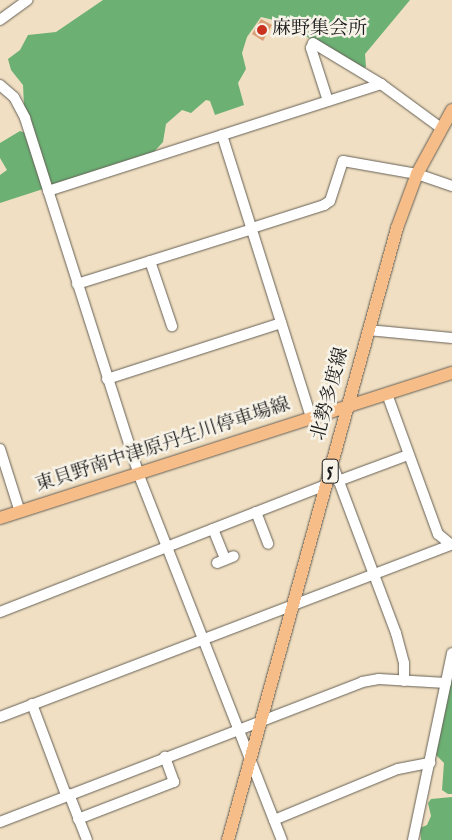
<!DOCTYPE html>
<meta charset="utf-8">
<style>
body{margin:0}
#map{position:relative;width:452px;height:840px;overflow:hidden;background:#f0dfc2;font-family:"IM FELL English","Noto Serif JP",serif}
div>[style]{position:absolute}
.forest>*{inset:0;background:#6cb074}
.building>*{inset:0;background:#da9f75}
.roads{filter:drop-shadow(0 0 1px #666056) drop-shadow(0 0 1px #666056)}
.minor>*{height:10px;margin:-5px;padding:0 5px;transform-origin:5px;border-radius:5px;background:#fff}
.major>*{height:12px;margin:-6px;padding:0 6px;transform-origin:6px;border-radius:6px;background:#f7bd88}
.dots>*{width:14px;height:14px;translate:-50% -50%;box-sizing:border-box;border:2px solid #f7f3e8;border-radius:50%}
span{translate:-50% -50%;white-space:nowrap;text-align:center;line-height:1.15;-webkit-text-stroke:5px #f7f3e8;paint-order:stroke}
.shield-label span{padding:1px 4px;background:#f7f3e8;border:1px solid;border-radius:4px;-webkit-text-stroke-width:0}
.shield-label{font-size:18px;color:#1c1c1c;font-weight:700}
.poi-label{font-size:19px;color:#1c1c1c}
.left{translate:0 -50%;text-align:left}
.street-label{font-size:19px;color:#1c1c1c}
</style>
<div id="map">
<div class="forest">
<div style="clip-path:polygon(103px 0,410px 0,365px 54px,366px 67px,361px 69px,282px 22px,261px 17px,247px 37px,242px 53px,246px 69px,238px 83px,244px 105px,215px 115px,210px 101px,206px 100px,191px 113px,182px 110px,166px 124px,163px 142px,152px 154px,53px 186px,49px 184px,24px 106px,23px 85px,11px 70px,8px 59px,20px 50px,28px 35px,56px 32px)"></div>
<div style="clip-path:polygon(20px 131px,26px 133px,43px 189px,0 203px,0 175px,7px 170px,0 158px,0 143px)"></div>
<div style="clip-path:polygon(452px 676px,452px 794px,448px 794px,442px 790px,444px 763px,436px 755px)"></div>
<div style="clip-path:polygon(452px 797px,452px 840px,421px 840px,420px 828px,427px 825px,431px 816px,428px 803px,431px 799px)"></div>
</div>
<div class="building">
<div style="clip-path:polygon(261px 19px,272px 25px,263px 41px,252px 34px)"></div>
</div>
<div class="roads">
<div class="minor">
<div style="left:0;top:20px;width:34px;rotate:-36deg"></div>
<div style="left:0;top:85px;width:18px;rotate:41deg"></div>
<div style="left:14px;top:97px;width:24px;rotate:62deg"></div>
<div style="left:25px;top:118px;width:373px;rotate:72.3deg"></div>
<div style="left:138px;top:473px;width:394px;rotate:68.6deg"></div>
<div style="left:328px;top:101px;width:56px;rotate:-107.8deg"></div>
<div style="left:311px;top:48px;width:5px;rotate:-68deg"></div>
<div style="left:313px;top:43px;width:79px;rotate:31.1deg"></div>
<div style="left:222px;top:135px;width:297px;rotate:72.5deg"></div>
<div style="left:48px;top:191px;width:350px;rotate:-17.8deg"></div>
<div style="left:381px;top:84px;width:74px;rotate:36.3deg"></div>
<div style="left:252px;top:228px;width:76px;rotate:-17.7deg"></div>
<div style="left:324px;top:205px;width:7px;rotate:-34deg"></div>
<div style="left:330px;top:201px;width:42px;rotate:-72deg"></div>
<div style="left:343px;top:161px;width:75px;rotate:10deg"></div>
<div style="left:417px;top:174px;width:37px;rotate:19deg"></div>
<div style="left:150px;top:261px;width:69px;rotate:71.3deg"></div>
<div style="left:77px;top:284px;width:183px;rotate:-17.4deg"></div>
<div style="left:368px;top:330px;width:84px;rotate:5.4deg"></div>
<div style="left:107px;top:379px;width:183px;rotate:-17.8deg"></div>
<div style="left:387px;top:394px;width:149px;rotate:70deg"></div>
<div style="left:438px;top:534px;width:14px;rotate:39deg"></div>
<div style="left:0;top:449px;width:66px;rotate:72.4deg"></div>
<div style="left:332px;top:463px;width:182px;rotate:69.4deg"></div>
<div style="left:396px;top:633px;width:31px;rotate:75deg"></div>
<div style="left:404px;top:663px;width:18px;rotate:90deg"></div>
<div style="left:338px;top:481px;width:75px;rotate:-20.4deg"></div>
<div style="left:256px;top:512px;width:34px;rotate:69deg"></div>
<div style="left:213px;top:529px;width:32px;rotate:68deg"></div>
<div style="left:217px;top:563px;width:18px;rotate:-22deg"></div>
<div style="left:0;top:612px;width:350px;rotate:-21.3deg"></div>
<div style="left:32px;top:704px;width:97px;rotate:69.5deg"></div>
<div style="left:0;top:717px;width:484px;rotate:-20.9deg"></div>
<div style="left:69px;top:794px;width:49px;rotate:68.6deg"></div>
<div style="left:78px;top:819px;width:103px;rotate:-21.1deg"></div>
<div style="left:174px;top:782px;width:27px;rotate:-110deg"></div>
<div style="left:274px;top:820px;width:134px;rotate:-22.4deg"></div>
<div style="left:398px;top:769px;width:33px;rotate:-11deg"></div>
<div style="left:0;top:822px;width:388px;rotate:-21.1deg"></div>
<div style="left:362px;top:682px;width:17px;rotate:-10deg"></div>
<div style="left:379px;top:679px;width:67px;rotate:3.4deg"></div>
<div style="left:413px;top:840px;width:191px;rotate:-78.2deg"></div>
</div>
<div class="major">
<div style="left:0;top:518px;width:475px;rotate:-17.8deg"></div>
<div style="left:228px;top:840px;width:635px;rotate:-74.56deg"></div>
<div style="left:397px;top:228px;width:58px;rotate:-69.7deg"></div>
<div style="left:417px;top:174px;width:73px;rotate:-61.3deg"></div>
</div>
</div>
<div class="dots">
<div style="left:262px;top:30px;background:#c8321e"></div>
</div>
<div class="shield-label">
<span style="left:330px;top:471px">5</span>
</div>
<div class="poi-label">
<span class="left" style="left:272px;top:30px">麻野集会所</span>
</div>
<div class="street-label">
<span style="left:331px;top:394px;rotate:-75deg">北勢多度線</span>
<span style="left:163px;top:446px;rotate:-18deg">東貝野南中津原丹生川停車場線</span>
</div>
</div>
